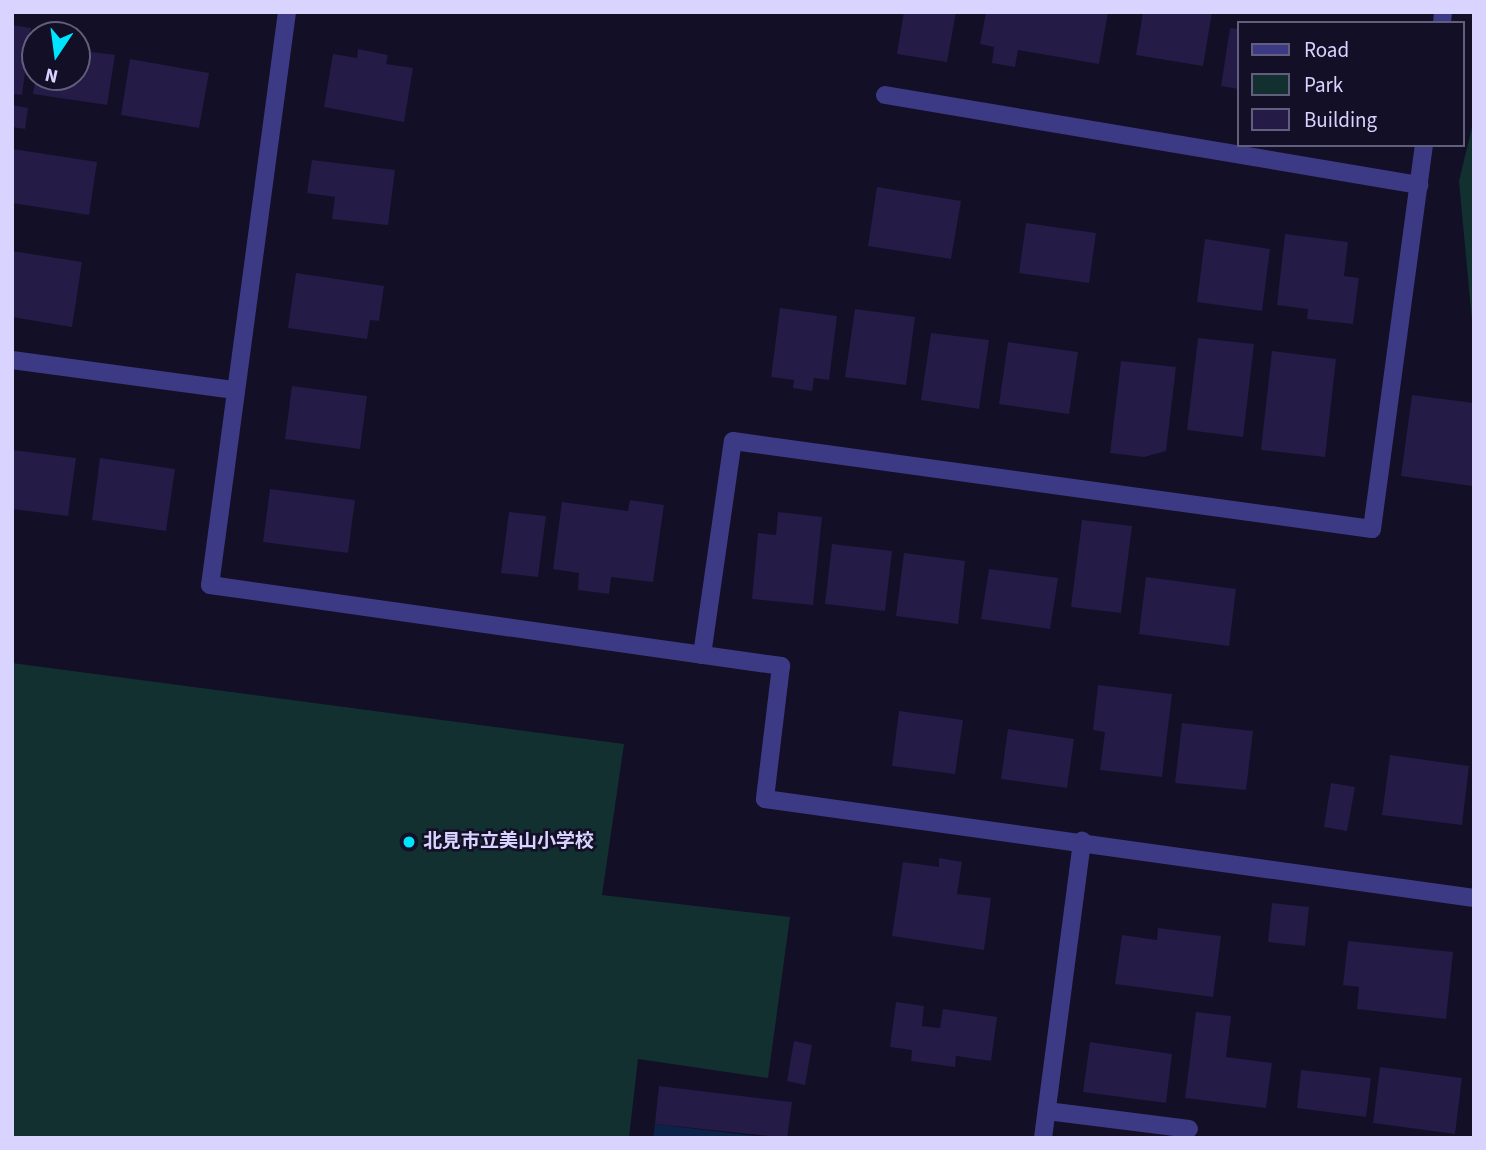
<!DOCTYPE html>
<meta charset="utf-8">
<style>
body{margin:0}
#map{position:relative;width:1486px;height:1150px;overflow:hidden;background:#130f26;font-family:"Source Sans 3","Noto Sans JP",sans-serif}
div>[style]{position:absolute}
.green>*{inset:0;background:#12302f}
.water>*{inset:0;background:#0c2248}
.building>*{inset:0;background:#241b47}
.lane>*{height:18px;margin:-9px;padding:0 9px;transform-origin:9px;border-radius:9px;background:#3d3a85}
.street>*{height:18px;margin:-9px;padding:0 9px;transform-origin:9px;border-radius:9px;background:#3d3a85}
.dots>*{width:19px;height:19px;translate:-50% -50%;box-sizing:border-box;border:4px solid #130f26;border-radius:50%}
span{translate:-50% -50%;white-space:nowrap;text-align:center;line-height:1.15;-webkit-text-stroke:5px #130f26;paint-order:stroke}
.poi-label{font-size:19px;color:#d9d4ff;font-weight:700}
.left{translate:0 -50%;text-align:left}
.frame{position:absolute;inset:0;border:14px solid #d9d4ff;pointer-events:none}
.legend{position:absolute;left:1237px;top:21px;width:228px;height:126px;box-sizing:border-box;background:#130f26;border:2px solid #625e7d;margin:0;padding:9px 12px;list-style:none;font-size:21px;color:#d9d4ff}
.legend li{display:flex;align-items:center;gap:14px;height:35px}
.legend b{width:35px;border:2px solid #625e7d}
.north{position:absolute;left:21px;top:21px;width:70px;height:70px;box-sizing:border-box;background:#130f26;border:2px solid #625e7d;border-radius:50%;rotate:193deg;font-size:19px;font-weight:700;line-height:28px;text-align:center;color:#d9d4ff}
.north::after{content:'';display:block;margin:auto;width:24px;height:32px;background:#00e5ff;clip-path:polygon(50% 0,100% 100%,50% 72%,0 100%)}
</style>
<div id="map">
<div class="green">
<div style="clip-path:polygon(1474px 119px,1474px 343px,1459px 181px)"></div>
<div style="clip-path:polygon(12px 663px,624px 744px,602px 895px,790px 917px,768px 1078px,638px 1059px,629px 1138px,12px 1138px)"></div>
</div>
<div class="water">
<div style="clip-path:polygon(655px 1124px,772px 1138px,653px 1138px)"></div>
</div>
<div class="building">
<div style="clip-path:polygon(904px 12px,956px 12px,947px 62px,897px 54px)"></div>
<div style="clip-path:polygon(986px 12px,1108px 12px,1099px 64px,1018px 50px,1015px 67px,992px 63px,994px 47px,980px 44px)"></div>
<div style="clip-path:polygon(1143px 12px,1212px 12px,1203px 66px,1136px 55px)"></div>
<div style="clip-path:polygon(12px 25px,31px 28px,22px 95px,12px 94px)"></div>
<div style="clip-path:polygon(1230px 28px,1239px 29px,1239px 89px,1221px 86px)"></div>
<div style="clip-path:polygon(358px 49px,388px 55px,386px 64px,413px 68px,404px 122px,324px 107px,333px 54px,357px 58px)"></div>
<div style="clip-path:polygon(77px 50px,115px 55px,107px 105px,33px 94px,36px 77px,77px 77px)"></div>
<div style="clip-path:polygon(130px 59px,209px 73px,199px 128px,121px 115px)"></div>
<div style="clip-path:polygon(12px 105px,28px 108px,25px 129px,12px 127px)"></div>
<div style="clip-path:polygon(13px 149px,97px 162px,89px 215px,12px 203px)"></div>
<div style="clip-path:polygon(312px 160px,395px 170px,388px 225px,332px 219px,335px 197px,307px 193px)"></div>
<div style="clip-path:polygon(877px 187px,961px 201px,951px 259px,868px 246px)"></div>
<div style="clip-path:polygon(1026px 223px,1096px 233px,1089px 283px,1019px 273px)"></div>
<div style="clip-path:polygon(1285px 234px,1348px 242px,1344px 276px,1359px 278px,1353px 324px,1307px 319px,1308px 309px,1277px 305px)"></div>
<div style="clip-path:polygon(1205px 239px,1270px 249px,1262px 311px,1197px 302px)"></div>
<div style="clip-path:polygon(12px 251px,82px 262px,72px 327px,12px 317px)"></div>
<div style="clip-path:polygon(296px 273px,384px 286px,379px 321px,370px 320px,367px 339px,288px 328px)"></div>
<div style="clip-path:polygon(780px 308px,837px 316px,829px 380px,814px 378px,812px 391px,793px 388px,794px 380px,771px 377px)"></div>
<div style="clip-path:polygon(855px 309px,915px 317px,906px 385px,845px 377px)"></div>
<div style="clip-path:polygon(931px 333px,989px 340px,979px 409px,921px 400px)"></div>
<div style="clip-path:polygon(1198px 338px,1254px 344px,1243px 437px,1187px 430px)"></div>
<div style="clip-path:polygon(1008px 342px,1078px 352px,1069px 414px,999px 404px)"></div>
<div style="clip-path:polygon(1272px 351px,1336px 359px,1325px 457px,1261px 450px)"></div>
<div style="clip-path:polygon(1121px 361px,1176px 367px,1166px 451px,1144px 457px,1110px 453px)"></div>
<div style="clip-path:polygon(292px 386px,367px 396px,360px 449px,285px 439px)"></div>
<div style="clip-path:polygon(1412px 395px,1474px 403px,1472px 486px,1401px 476px)"></div>
<div style="clip-path:polygon(12px 450px,76px 458px,68px 516px,12px 509px)"></div>
<div style="clip-path:polygon(100px 458px,175px 469px,166px 531px,92px 520px)"></div>
<div style="clip-path:polygon(270px 489px,355px 500px,348px 553px,263px 542px)"></div>
<div style="clip-path:polygon(630px 500px,664px 505px,653px 582px,611px 577px,609px 594px,578px 590px,579px 573px,553px 569px,562px 502px,628px 511px)"></div>
<div style="clip-path:polygon(509px 512px,546px 516px,538px 577px,501px 573px)"></div>
<div style="clip-path:polygon(778px 512px,822px 517px,813px 605px,752px 599px,758px 533px,776px 535px)"></div>
<div style="clip-path:polygon(1082px 520px,1132px 526px,1121px 613px,1071px 607px)"></div>
<div style="clip-path:polygon(832px 544px,892px 551px,885px 611px,825px 604px)"></div>
<div style="clip-path:polygon(904px 553px,965px 561px,958px 624px,896px 616px)"></div>
<div style="clip-path:polygon(989px 569px,1058px 578px,1050px 629px,981px 619px)"></div>
<div style="clip-path:polygon(1146px 577px,1236px 589px,1229px 646px,1139px 634px)"></div>
<div style="clip-path:polygon(1098px 685px,1172px 694px,1162px 777px,1100px 770px,1105px 732px,1093px 730px)"></div>
<div style="clip-path:polygon(899px 711px,963px 720px,955px 774px,892px 766px)"></div>
<div style="clip-path:polygon(1182px 723px,1253px 731px,1246px 790px,1175px 783px)"></div>
<div style="clip-path:polygon(1008px 729px,1074px 739px,1067px 788px,1001px 779px)"></div>
<div style="clip-path:polygon(1390px 755px,1469px 766px,1462px 825px,1382px 815px)"></div>
<div style="clip-path:polygon(1331px 783px,1355px 787px,1347px 831px,1324px 827px)"></div>
<div style="clip-path:polygon(939px 858px,962px 862px,957px 894px,991px 898px,984px 950px,892px 936px,903px 862px,939px 867px)"></div>
<div style="clip-path:polygon(1272px 903px,1309px 907px,1305px 946px,1268px 942px)"></div>
<div style="clip-path:polygon(1158px 928px,1221px 936px,1213px 997px,1115px 984px,1122px 935px,1157px 940px)"></div>
<div style="clip-path:polygon(1348px 941px,1453px 952px,1446px 1019px,1357px 1009px,1359px 987px,1343px 985px)"></div>
<div style="clip-path:polygon(896px 1002px,924px 1006px,922px 1026px,940px 1028px,943px 1009px,997px 1017px,991px 1061px,956px 1056px,955px 1067px,911px 1061px,912px 1050px,890px 1047px)"></div>
<div style="clip-path:polygon(1196px 1012px,1231px 1016px,1226px 1057px,1272px 1063px,1266px 1108px,1185px 1098px)"></div>
<div style="clip-path:polygon(794px 1041px,812px 1045px,805px 1085px,787px 1081px)"></div>
<div style="clip-path:polygon(1090px 1042px,1172px 1054px,1166px 1103px,1083px 1092px)"></div>
<div style="clip-path:polygon(1380px 1067px,1462px 1078px,1455px 1134px,1373px 1123px)"></div>
<div style="clip-path:polygon(1301px 1070px,1371px 1078px,1366px 1117px,1297px 1108px)"></div>
<div style="clip-path:polygon(659px 1086px,792px 1102px,787px 1138px,655px 1124px)"></div>
</div>
<div class="lane">
<div style="left:1047px;top:1111px;width:143px;rotate:7.2deg"></div>
</div>
<div class="street">
<div style="left:287px;top:12px;width:578px;rotate:97.65deg"></div>
<div style="left:210px;top:585px;width:577px;rotate:8.07deg"></div>
<div style="left:781px;top:666px;width:134px;rotate:96.9deg"></div>
<div style="left:765px;top:799px;width:716px;rotate:7.95deg"></div>
<div style="left:1442px;top:23px;width:11px;rotate:-85deg"></div>
<div style="left:885px;top:95px;width:542px;rotate:9.57deg"></div>
<div style="left:12px;top:360px;width:223px;rotate:7.7deg"></div>
<div style="left:702px;top:655px;width:216px;rotate:-81.8deg"></div>
<div style="left:733px;top:441px;width:645px;rotate:7.84deg"></div>
<div style="left:1372px;top:529px;width:388px;rotate:-82.3deg"></div>
<div style="left:1043px;top:1138px;width:300px;rotate:-82.5deg"></div>
</div>
<div class="dots">
<div style="left:409px;top:842px;background:#00e5ff"></div>
</div>
<div class="poi-label">
<span class="left" style="left:423px;top:842px">北見市立美山小学校</span>
</div>
<div class="frame"></div>
<ul class="legend">
<li><b style="height:9px;background:#3d3a85"></b>Road</li>
<li><b style="height:19px;background:#12302f"></b>Park</li>
<li><b style="height:19px;background:#241b47"></b>Building</li>
</ul>
<div class="north">N</div>
</div>
